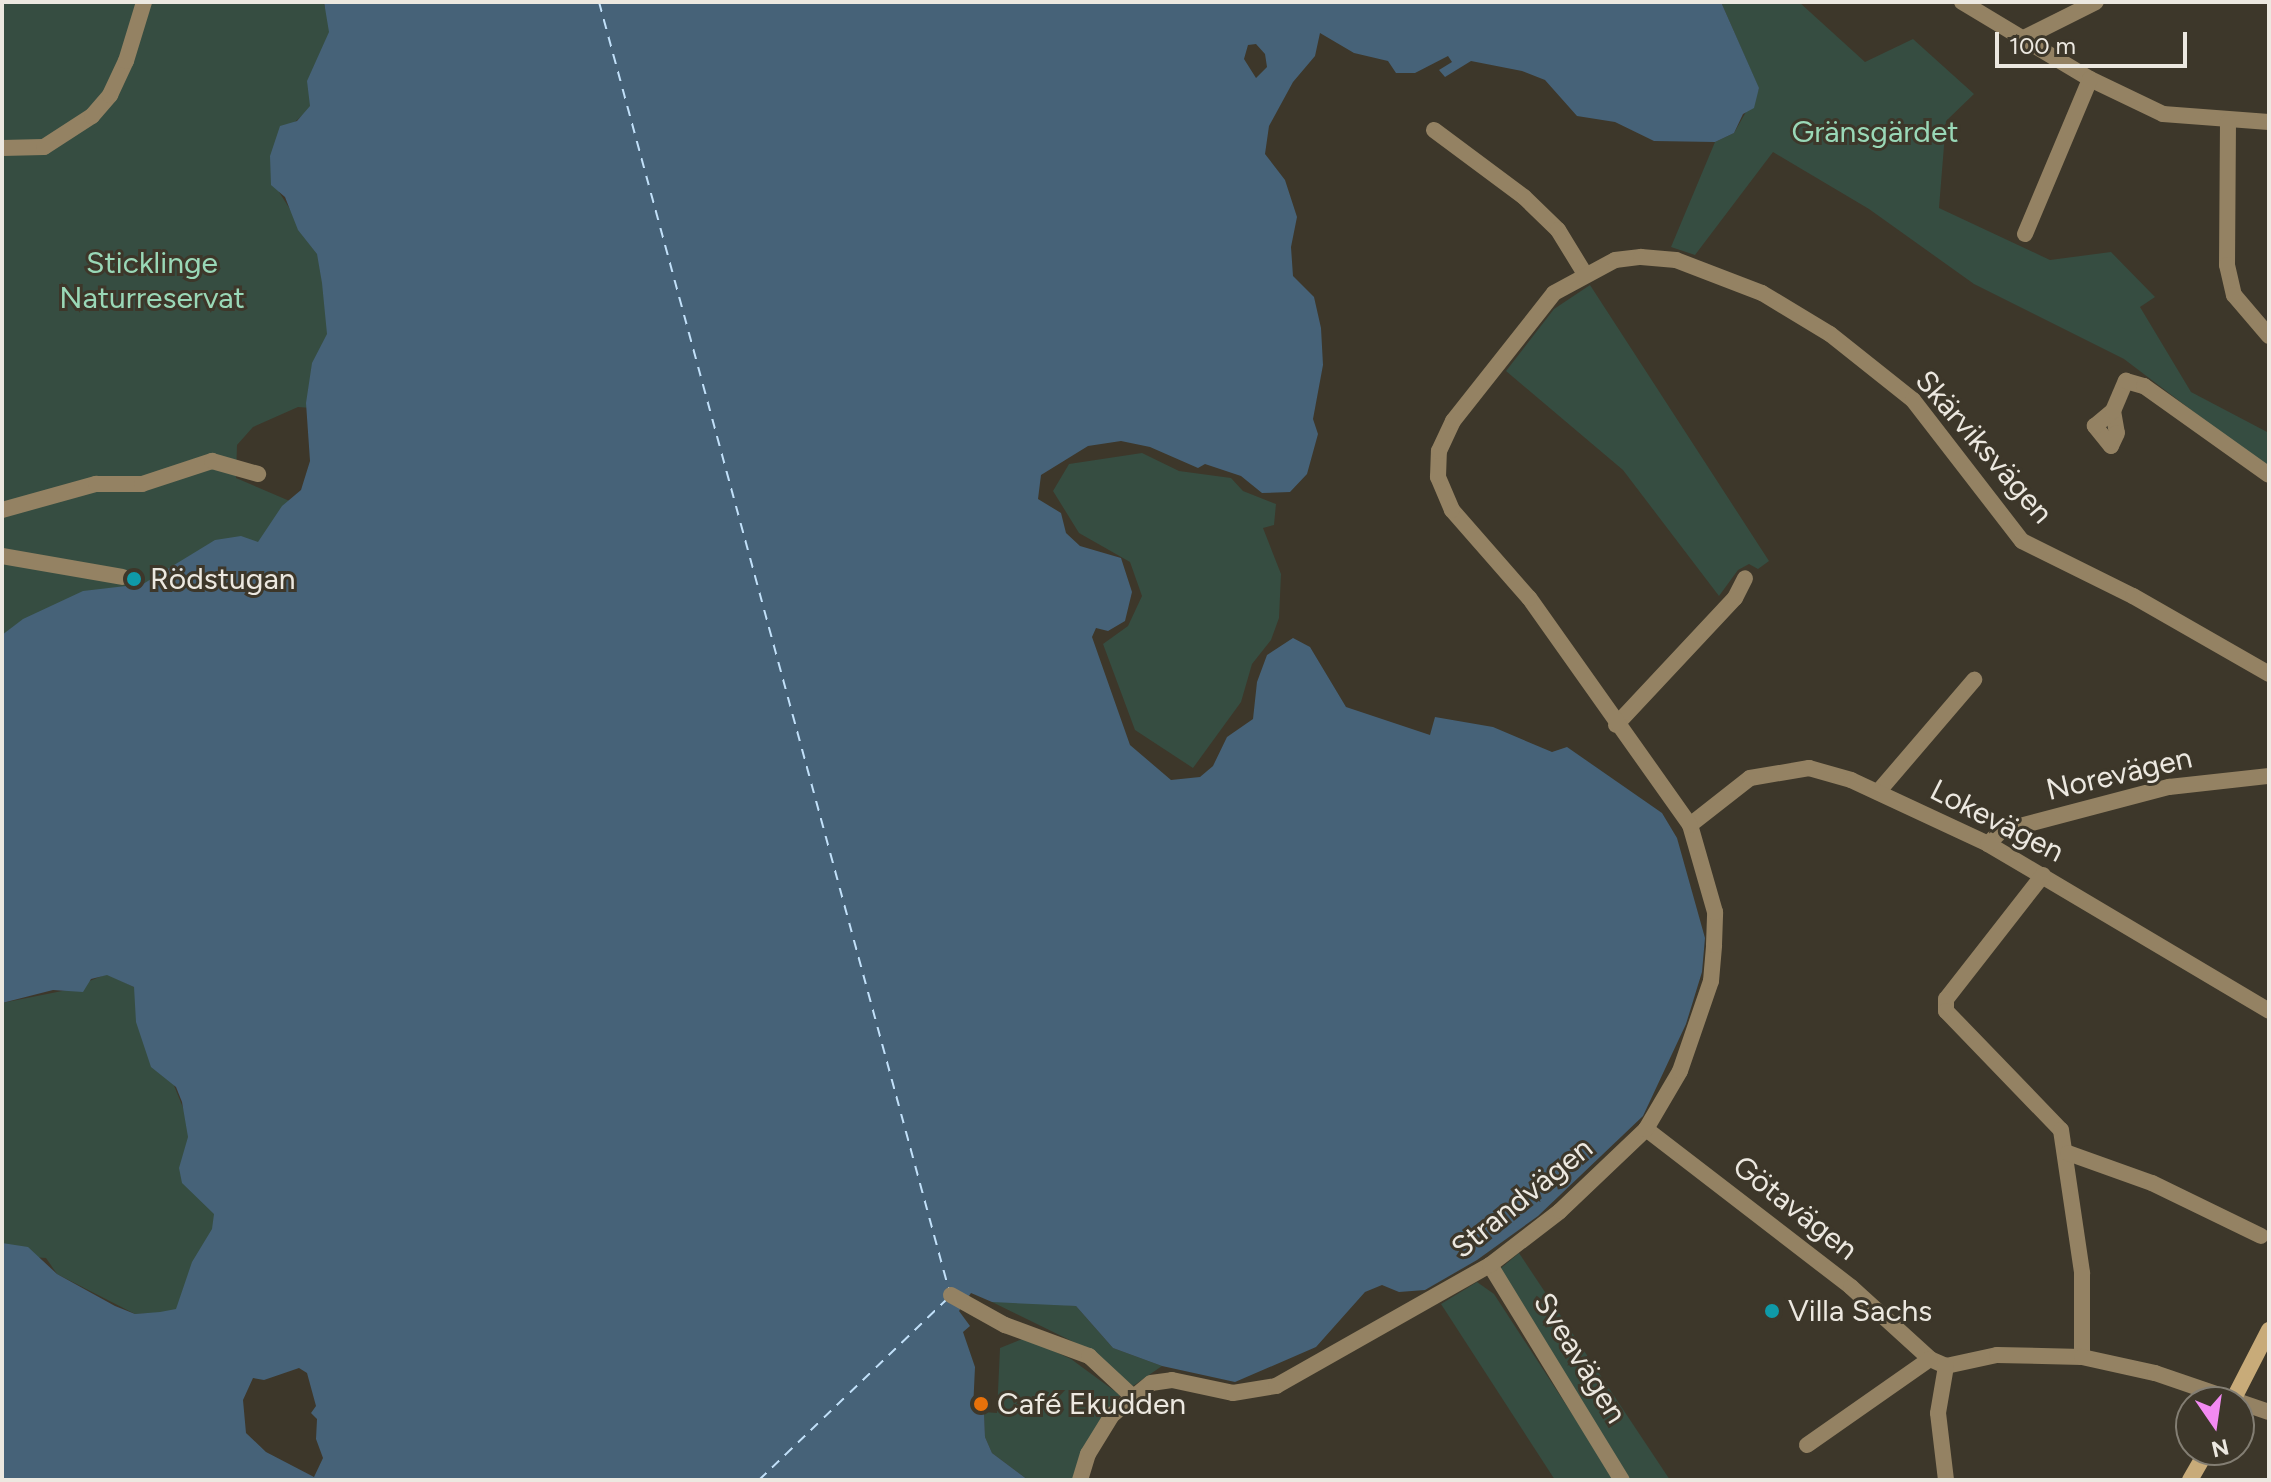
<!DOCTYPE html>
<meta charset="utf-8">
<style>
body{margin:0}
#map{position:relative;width:2271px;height:1482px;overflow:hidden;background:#3d372a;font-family:Figtree,sans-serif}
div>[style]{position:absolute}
.green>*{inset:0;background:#364d41}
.water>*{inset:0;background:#466278}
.ferry>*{height:2px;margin-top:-1px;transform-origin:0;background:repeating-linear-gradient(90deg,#c1e0f9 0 10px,transparent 0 18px)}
.street>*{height:16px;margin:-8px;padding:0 8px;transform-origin:8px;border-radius:8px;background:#948263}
.secondary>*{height:16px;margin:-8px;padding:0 8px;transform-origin:8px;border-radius:8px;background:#c8ab79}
.dots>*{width:22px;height:22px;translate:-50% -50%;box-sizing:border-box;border:4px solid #3d372a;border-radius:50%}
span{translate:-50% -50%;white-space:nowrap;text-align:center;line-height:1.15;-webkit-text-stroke:6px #3d372a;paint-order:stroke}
.park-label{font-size:30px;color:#99d8b7}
.street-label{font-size:30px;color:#ece8e0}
.poi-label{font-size:30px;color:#ece8e0}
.left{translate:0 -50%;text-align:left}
.frame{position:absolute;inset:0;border:4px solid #ece8e0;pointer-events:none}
.north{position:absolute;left:2175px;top:1386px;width:80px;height:80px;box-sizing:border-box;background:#3d372a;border:2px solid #837e73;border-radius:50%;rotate:167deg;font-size:22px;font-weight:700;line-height:32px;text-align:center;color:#ece8e0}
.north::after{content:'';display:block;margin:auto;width:28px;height:36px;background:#f38af2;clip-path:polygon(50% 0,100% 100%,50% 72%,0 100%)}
.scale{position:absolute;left:1995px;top:32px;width:192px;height:36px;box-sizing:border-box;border:4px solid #ece8e0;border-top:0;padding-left:10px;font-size:24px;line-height:28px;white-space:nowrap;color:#ece8e0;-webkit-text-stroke:6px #3d372a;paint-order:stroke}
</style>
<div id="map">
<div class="green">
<div style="clip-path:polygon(2px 2px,323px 2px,331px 25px,312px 107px,282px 133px,279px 192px,322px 259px,332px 333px,311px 408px,298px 407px,253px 427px,237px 445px,236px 478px,299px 505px,262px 542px,177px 570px,2px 649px)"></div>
<div style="clip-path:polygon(1721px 2px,1799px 2px,1865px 62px,1913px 39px,1974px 94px,1946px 121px,1939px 208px,2050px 260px,2111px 252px,2155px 297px,2140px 307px,2191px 392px,2269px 433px,2269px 469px,2124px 359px,1974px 284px,1869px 209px,1773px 152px,1695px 255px,1671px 247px,1715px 142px,1734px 133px,1759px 89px)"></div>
<div style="clip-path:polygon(1590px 285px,1769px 561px,1758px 569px,1749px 564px,1738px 570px,1719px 596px,1623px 470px,1506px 371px,1554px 309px)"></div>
<div style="clip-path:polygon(1142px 453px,1179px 471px,1231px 478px,1243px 491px,1276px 504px,1274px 525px,1263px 528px,1281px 574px,1279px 618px,1271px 640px,1252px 664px,1241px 702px,1193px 768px,1135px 730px,1103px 644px,1128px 626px,1142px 596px,1130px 562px,1079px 533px,1053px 491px,1069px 464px)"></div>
<div style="clip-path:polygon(107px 974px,134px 987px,223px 1206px,183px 1312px,135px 1314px,57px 1274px,46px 1258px,2px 1255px,2px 1003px,67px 990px)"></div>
<div style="clip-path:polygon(1519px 1253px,1670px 1480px,1627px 1480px,1505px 1285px,1501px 1268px)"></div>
<div style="clip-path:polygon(1477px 1282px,1494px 1294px,1615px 1480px,1555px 1480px,1441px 1304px)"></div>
<div style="clip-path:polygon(996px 1298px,1076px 1306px,1113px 1348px,1162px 1366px,1133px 1386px,1090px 1350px,992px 1302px)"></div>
<div style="clip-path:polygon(1025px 1338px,1071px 1359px,1120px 1395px,1089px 1438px,1073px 1480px,1028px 1480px,992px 1453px,985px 1437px,984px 1412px,997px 1413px,1000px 1348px)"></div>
</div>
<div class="water">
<div style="clip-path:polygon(evenodd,324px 2px,1721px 2px,1759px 88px,1754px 108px,1743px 114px,1734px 133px,1715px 142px,1654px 141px,1615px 122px,1577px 116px,1545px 80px,1522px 71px,1471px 61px,1445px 77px,1439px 70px,1452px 62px,1448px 56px,1415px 73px,1396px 73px,1388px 61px,1354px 53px,1320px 33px,1315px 56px,1293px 82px,1269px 126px,1265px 154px,1285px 180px,1297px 217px,1291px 247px,1293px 276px,1314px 297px,1321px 328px,1323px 365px,1313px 419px,1318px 434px,1307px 474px,1290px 492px,1262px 493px,1241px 476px,1205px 464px,1198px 468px,1150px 447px,1121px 441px,1088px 446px,1041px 475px,1038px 499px,1061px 513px,1066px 533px,1080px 546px,1121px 558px,1132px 592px,1125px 621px,1108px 631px,1096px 628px,1092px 637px,1130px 745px,1171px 780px,1200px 777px,1213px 766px,1227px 737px,1253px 719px,1257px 682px,1267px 655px,1293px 638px,1310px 647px,1346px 707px,1430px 735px,1435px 717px,1493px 727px,1552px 752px,1567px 747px,1662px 813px,1677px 838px,1705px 938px,1702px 972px,1686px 1024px,1643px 1116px,1538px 1216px,1477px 1260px,1425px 1290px,1399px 1292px,1382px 1285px,1365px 1292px,1316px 1347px,1235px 1382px,1162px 1366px,1113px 1348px,1076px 1306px,992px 1302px,971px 1293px,959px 1311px,970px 1326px,963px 1332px,975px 1367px,973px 1410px,984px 1412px,985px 1437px,992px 1453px,1028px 1480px,2px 1480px,2px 1243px,28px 1247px,57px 1274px,115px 1306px,135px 1314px,160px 1312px,176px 1309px,192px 1262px,212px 1229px,214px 1214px,182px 1183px,179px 1168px,188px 1137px,182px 1102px,176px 1087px,151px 1067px,136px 1022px,134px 987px,107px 975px,91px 979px,83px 992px,53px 990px,2px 1003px,2px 635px,23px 619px,83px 591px,143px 584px,215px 540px,241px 536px,258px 542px,282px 506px,301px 490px,310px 461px,306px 403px,312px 363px,327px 334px,322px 283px,317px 254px,298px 230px,285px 197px,271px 185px,270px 156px,280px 126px,297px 121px,310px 106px,307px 81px,329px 32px,324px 2px,1256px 44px,1265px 54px,1267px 67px,1256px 78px,1244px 59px,1248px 45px,1256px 44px,324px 2px,299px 1368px,307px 1373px,316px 1406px,311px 1413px,317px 1419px,316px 1439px,323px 1458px,314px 1477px,266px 1452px,246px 1433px,243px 1400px,253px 1378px,264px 1380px,299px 1368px)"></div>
</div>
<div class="ferry">
<div style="left:599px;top:2px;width:1335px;rotate:74.8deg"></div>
<div style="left:759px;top:1480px;width:261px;rotate:-43.9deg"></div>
</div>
<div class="street">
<div style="left:1962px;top:2px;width:149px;rotate:31deg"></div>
<div style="left:2090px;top:79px;width:81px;rotate:25.6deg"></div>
<div style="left:2163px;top:114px;width:106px;rotate:4.3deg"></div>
<div style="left:2026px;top:37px;width:78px;rotate:-26.6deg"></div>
<div style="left:2228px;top:122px;width:143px;rotate:90.4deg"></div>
<div style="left:2227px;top:265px;width:31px;rotate:77deg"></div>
<div style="left:2234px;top:295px;width:54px;rotate:49.5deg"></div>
<div style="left:1434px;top:130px;width:112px;rotate:36.7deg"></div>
<div style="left:1524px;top:197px;width:47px;rotate:44.1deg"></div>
<div style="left:1558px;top:230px;width:52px;rotate:58.5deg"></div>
<div style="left:2px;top:148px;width:42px;rotate:-1.4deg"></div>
<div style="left:44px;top:147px;width:57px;rotate:-32.9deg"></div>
<div style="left:92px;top:116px;width:28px;rotate:-49deg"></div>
<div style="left:110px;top:95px;width:38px;rotate:-65deg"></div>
<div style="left:126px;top:61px;width:62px;rotate:-73deg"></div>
<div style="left:2025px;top:234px;width:168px;rotate:-67.2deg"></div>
<div style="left:2113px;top:411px;width:22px;rotate:80deg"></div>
<div style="left:2117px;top:433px;width:14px;rotate:115deg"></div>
<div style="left:2111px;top:446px;width:26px;rotate:-129deg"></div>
<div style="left:2095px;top:426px;width:23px;rotate:-40deg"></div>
<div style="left:2113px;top:411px;width:33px;rotate:-67deg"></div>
<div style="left:2126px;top:381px;width:19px;rotate:16deg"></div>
<div style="left:2144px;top:386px;width:153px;rotate:35.5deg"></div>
<div style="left:2px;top:510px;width:98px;rotate:-15.5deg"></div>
<div style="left:96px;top:484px;width:46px"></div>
<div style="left:142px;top:484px;width:74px;rotate:-18.2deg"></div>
<div style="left:212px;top:461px;width:48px;rotate:15.8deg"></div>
<div style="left:2px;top:556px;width:122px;rotate:9.9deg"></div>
<div style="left:1616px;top:725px;width:174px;rotate:-46.9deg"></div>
<div style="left:1735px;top:598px;width:22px;rotate:-63deg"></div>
<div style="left:1878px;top:792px;width:148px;rotate:-49.4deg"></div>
<div style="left:1690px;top:825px;width:76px;rotate:-38.1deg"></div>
<div style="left:1750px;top:778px;width:60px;rotate:-9.6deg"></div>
<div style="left:1809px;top:768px;width:44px;rotate:15.9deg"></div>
<div style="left:1851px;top:780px;width:151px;rotate:25deg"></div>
<div style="left:1988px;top:844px;width:327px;rotate:30.7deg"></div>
<div style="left:1988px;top:844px;width:18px;rotate:-45deg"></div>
<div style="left:2001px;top:831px;width:174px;rotate:-14.7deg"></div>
<div style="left:2169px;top:787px;width:101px;rotate:-6.3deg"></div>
<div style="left:2043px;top:875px;width:157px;rotate:128deg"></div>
<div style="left:1946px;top:999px;width:12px;rotate:90deg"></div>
<div style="left:1946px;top:1011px;width:165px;rotate:46deg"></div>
<div style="left:2061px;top:1130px;width:145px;rotate:81.6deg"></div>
<div style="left:2082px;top:1273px;width:84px;rotate:90deg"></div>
<div style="left:1646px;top:1129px;width:259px;rotate:37.6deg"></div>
<div style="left:1851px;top:1287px;width:107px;rotate:42.3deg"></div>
<div style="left:1930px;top:1359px;width:17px;rotate:24deg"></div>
<div style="left:1946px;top:1366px;width:52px;rotate:-12.2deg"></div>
<div style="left:1997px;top:1355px;width:85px;rotate:1.3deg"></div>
<div style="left:2082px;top:1357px;width:75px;rotate:12.4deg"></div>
<div style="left:2155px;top:1373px;width:120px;rotate:18.9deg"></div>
<div style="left:2068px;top:1153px;width:89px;rotate:19.7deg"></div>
<div style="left:2152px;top:1183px;width:121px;rotate:25.9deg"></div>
<div style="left:1490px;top:1265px;width:252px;rotate:58.5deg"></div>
<div style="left:951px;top:1295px;width:62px;rotate:29.1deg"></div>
<div style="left:1005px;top:1325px;width:90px;rotate:20.3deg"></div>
<div style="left:1089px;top:1356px;width:57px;rotate:42.9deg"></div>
<div style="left:1807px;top:1445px;width:150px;rotate:-35deg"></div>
<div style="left:1080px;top:1480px;width:27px;rotate:-73deg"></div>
<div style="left:1088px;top:1454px;width:46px;rotate:-58.4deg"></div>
<div style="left:1112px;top:1415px;width:50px;rotate:-39.4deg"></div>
<div style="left:1151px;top:1383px;width:21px;rotate:-8deg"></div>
<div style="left:1172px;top:1380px;width:62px;rotate:12deg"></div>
<div style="left:1233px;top:1393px;width:44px;rotate:-9.2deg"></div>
<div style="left:1276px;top:1386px;width:246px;rotate:-29.5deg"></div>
<div style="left:1490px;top:1265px;width:88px;rotate:-37.6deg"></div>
<div style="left:1560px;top:1211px;width:119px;rotate:-43.6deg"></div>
<div style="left:1646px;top:1129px;width:67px;rotate:-59.6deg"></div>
<div style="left:1680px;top:1071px;width:95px;rotate:-71deg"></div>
<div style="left:1711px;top:981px;width:36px;rotate:-85deg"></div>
<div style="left:1714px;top:945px;width:33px;rotate:-88deg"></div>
<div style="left:1715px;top:912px;width:91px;rotate:-106deg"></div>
<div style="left:1690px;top:825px;width:278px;rotate:-125.3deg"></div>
<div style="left:1529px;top:598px;width:117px;rotate:-131.2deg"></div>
<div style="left:1452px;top:510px;width:36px;rotate:-113deg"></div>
<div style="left:1438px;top:477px;width:26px;rotate:-88deg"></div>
<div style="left:1439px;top:451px;width:33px;rotate:-65deg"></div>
<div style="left:1453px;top:421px;width:163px;rotate:-51.7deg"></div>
<div style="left:1554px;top:293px;width:69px;rotate:-28.4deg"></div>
<div style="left:1615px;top:260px;width:26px;rotate:-7deg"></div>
<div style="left:1641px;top:257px;width:35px;rotate:5deg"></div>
<div style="left:1676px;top:260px;width:92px;rotate:21deg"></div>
<div style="left:1762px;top:293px;width:79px;rotate:31.1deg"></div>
<div style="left:1830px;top:334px;width:106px;rotate:38.5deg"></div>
<div style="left:1913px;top:400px;width:178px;rotate:52.3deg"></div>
<div style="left:2022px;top:541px;width:124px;rotate:26.4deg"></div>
<div style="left:2133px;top:596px;width:157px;rotate:29.8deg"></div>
<div style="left:1946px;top:1480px;width:67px;rotate:-96.8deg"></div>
<div style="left:1938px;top:1413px;width:48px;rotate:-80.3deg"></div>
</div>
<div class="secondary">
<div style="left:2232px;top:1402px;width:81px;rotate:-62.8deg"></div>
<div style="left:2190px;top:1480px;width:34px;rotate:-60deg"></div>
</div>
<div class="dots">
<div style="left:134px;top:579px;background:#0f9aa8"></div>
<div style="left:1772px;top:1311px;background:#0f9aa8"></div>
<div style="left:981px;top:1404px;background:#e8710a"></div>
</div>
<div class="park-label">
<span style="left:1875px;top:132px">Gränsgärdet</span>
<span style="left:152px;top:280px">Sticklinge<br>Naturreservat</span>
</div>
<div class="street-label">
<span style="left:1984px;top:447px;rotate:49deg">Skärviksvägen</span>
<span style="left:2119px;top:774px;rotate:-13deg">Norevägen</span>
<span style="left:1997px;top:821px;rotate:27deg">Lokevägen</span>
<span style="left:1522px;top:1198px;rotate:-39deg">Strandvägen</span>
<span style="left:1795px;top:1208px;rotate:38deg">Götavägen</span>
<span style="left:1580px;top:1358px;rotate:58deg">Sveavägen</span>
</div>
<div class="poi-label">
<span class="left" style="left:150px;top:579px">Rödstugan</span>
<span class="left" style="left:1788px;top:1311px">Villa Sachs</span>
<span class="left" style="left:997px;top:1404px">Café Ekudden</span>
</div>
<div class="frame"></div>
<div class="north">N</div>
<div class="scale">100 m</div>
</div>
